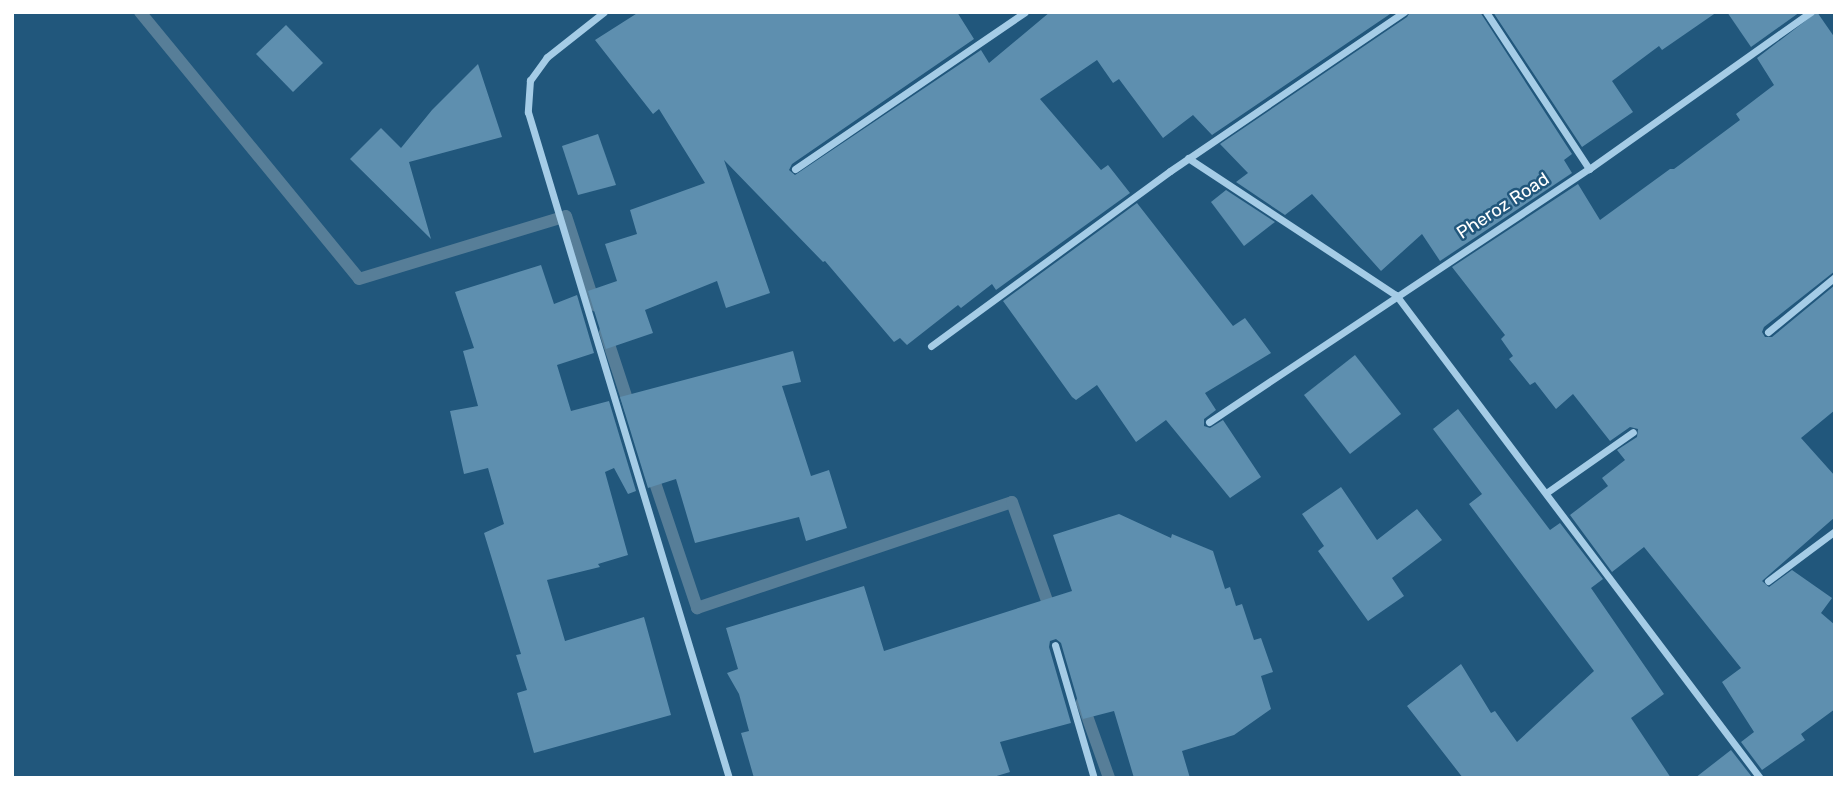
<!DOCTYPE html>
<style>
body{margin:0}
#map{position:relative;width:1847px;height:790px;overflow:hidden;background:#21577c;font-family:Rubik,sans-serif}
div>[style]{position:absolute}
.stream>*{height:12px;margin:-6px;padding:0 6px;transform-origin:6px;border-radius:6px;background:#577e98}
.building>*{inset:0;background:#5e8faf}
.street>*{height:7px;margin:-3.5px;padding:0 3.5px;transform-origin:3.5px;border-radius:3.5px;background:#a5cce6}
span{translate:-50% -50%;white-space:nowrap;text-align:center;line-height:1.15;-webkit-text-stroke:5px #21577c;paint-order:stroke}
.street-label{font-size:18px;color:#fff}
.frame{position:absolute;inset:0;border:14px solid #fff;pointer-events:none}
</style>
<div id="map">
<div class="stream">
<div style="left:140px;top:12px;width:345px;rotate:50.6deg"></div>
<div style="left:359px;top:279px;width:216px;rotate:-16.9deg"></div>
<div style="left:566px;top:216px;width:94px;rotate:72deg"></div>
<div style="left:605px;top:332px;width:83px;rotate:71.8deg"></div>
<div style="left:651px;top:471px;width:145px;rotate:71.4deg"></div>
<div style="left:697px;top:608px;width:332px;rotate:-18.6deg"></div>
<div style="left:1012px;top:502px;width:117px;rotate:70.5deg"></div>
<div style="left:1082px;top:702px;width:81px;rotate:70.4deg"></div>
</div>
<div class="building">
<div style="clip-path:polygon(639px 12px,957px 12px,974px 39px,792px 164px,789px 170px,795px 175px,981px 50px,989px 63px,1050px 12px,1393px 12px,1212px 135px,1193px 115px,1163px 138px,1119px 79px,1113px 83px,1097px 60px,1040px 99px,1101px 170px,1108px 165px,1130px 193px,996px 290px,992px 284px,961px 308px,958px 305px,907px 345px,900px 338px,894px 342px,825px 261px,823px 262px,724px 160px,770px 293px,726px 308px,717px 281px,645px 310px,653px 333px,606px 349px,588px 291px,617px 281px,605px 244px,637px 234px,630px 210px,705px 183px,659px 109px,653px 114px,595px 40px)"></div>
<div style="clip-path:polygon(1410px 12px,1480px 12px,1572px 154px,1564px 160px,1572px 173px,1440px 261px,1422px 234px,1381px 271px,1312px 194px,1285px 215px,1236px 182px,1248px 173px,1220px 144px,1407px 17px)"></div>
<div style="clip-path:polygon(1493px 12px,1717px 12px,1662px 50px,1659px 46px,1612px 81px,1633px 112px,1582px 147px)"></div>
<div style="clip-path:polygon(1727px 12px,1800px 12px,1751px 47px)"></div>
<div style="clip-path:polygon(1817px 12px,1835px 38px,1835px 271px,1764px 327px,1762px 332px,1765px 337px,1772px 337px,1835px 285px,1835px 410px,1801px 438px,1835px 476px,1835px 517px,1762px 581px,1769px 587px,1792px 570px,1832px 598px,1821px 613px,1835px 625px,1835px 709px,1801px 734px,1805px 740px,1762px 770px,1741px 742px,1754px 732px,1722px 682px,1741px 668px,1644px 547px,1612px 572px,1570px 515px,1608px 486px,1602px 478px,1625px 460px,1617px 450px,1637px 437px,1638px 429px,1630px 427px,1610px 441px,1573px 394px,1556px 409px,1535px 382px,1530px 385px,1509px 359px,1513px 356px,1501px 339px,1505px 335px,1452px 267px,1578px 184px,1600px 220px,1670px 169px,1674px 169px,1740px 120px,1736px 114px,1774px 85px,1757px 58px)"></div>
<div style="clip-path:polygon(286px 25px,323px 63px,293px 92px,256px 54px)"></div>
<div style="clip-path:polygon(478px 64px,502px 137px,409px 162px,431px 239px,350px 159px,381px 128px,401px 148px,432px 110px)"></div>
<div style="clip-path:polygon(598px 134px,616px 185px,578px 195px,562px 146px)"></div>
<div style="clip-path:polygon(1226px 190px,1275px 222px,1244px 246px,1211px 202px)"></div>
<div style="clip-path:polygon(1137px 203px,1233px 326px,1245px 318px,1271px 353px,1205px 393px,1216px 410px,1204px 419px,1204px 426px,1210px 428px,1223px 420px,1261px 477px,1230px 498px,1166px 420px,1136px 442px,1097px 385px,1076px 400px,1072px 397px,1003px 301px)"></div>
<div style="clip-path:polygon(541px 265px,554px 304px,577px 295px,594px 353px,557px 365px,571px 411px,609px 401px,636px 491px,628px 494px,614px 468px,605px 472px,628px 555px,598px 564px,600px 567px,547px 580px,565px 641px,644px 617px,671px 715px,534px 753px,517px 693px,527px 690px,516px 655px,521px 654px,484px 533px,504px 524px,488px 468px,464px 474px,450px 411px,478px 406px,463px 351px,474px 348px,455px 292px)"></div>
<div style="clip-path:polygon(793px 351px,801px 382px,782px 386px,811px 476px,829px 470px,847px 528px,806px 541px,799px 517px,695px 543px,676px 479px,648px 488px,620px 397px)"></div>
<div style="clip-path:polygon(1355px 355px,1401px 414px,1350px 454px,1304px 395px)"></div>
<div style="clip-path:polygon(1458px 409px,1550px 530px,1560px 523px,1603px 579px,1591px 588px,1664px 694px,1631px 718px,1671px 778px,1463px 778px,1407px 706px,1461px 664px,1491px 713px,1495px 711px,1517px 742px,1594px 671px,1469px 504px,1482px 494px,1433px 429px)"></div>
<div style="clip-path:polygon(1341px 487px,1377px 540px,1417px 509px,1442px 540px,1392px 578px,1404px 596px,1368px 621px,1318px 551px,1324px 546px,1302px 514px)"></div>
<div style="clip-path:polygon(1119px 514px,1171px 538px,1172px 534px,1213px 551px,1225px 589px,1230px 587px,1236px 606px,1242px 604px,1254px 640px,1261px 638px,1273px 672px,1261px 676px,1271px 709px,1234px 735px,1182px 751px,1190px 778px,1134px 778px,1114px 711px,1083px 719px,1061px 643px,1056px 639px,1050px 641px,1049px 647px,1071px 723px,1000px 742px,1010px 772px,990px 778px,754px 778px,741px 733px,749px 731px,739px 694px,727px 673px,738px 669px,726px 628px,864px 586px,884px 651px,1072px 591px,1053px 535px)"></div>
<div style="clip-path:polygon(1731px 750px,1752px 777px,1695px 778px)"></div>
</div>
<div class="street">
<div style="left:604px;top:12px;width:73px;rotate:141.7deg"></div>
<div style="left:547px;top:57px;width:29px;rotate:126deg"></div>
<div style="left:530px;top:80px;width:32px;rotate:94deg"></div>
<div style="left:528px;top:112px;width:696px;rotate:73.21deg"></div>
<div style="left:1486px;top:12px;width:188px;rotate:56.7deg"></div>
<div style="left:1188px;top:158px;width:249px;rotate:33.4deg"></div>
<div style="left:1396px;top:295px;width:605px;rotate:53deg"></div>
<div style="left:795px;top:169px;width:278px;rotate:-34.3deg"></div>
<div style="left:1768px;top:332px;width:87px;rotate:-39.4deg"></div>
<div style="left:931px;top:346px;width:296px;rotate:-36.2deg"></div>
<div style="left:1170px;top:171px;width:283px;rotate:-34.2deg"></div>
<div style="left:1209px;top:422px;width:457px;rotate:-33.7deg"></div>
<div style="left:1589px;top:169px;width:272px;rotate:-35.3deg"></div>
<div style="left:1546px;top:493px;width:106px;rotate:-35deg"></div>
<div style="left:1768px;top:581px;width:84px;rotate:-36.7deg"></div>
<div style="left:1055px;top:645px;width:139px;rotate:73.7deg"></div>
</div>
<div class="street-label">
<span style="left:1503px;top:206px;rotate:-33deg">Pheroz Road</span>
</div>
<div class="frame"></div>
</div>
